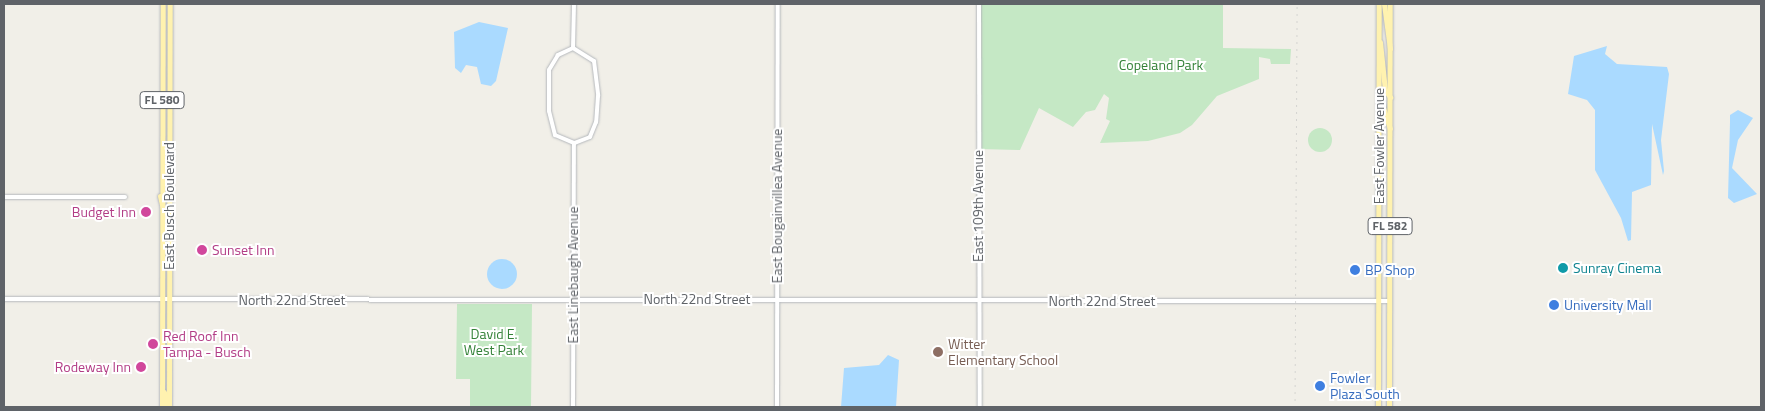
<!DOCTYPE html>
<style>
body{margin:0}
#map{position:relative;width:1765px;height:411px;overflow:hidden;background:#f1efe8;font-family:"Titillium Web",sans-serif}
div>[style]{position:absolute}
.green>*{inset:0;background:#c5e8c5}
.round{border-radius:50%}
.water>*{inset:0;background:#aadaff}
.roads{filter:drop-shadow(0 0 1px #b5b8bc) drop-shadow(0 0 1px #b5b8bc)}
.tertiary>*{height:4px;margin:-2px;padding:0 2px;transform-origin:2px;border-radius:2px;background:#fff}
.primary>*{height:5px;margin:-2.5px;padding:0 2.5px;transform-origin:2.5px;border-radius:2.5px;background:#fff2af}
.rail>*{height:1px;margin-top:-0.5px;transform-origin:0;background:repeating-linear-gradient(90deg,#b6b7b8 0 1px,transparent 0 7px)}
.dots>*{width:14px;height:14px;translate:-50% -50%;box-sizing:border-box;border:2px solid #fff;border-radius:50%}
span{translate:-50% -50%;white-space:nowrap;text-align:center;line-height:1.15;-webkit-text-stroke:4px #fff;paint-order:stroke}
.shield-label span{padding:1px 4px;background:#fff;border:1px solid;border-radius:4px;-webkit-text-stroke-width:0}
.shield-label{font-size:12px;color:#5f6368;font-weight:700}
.park-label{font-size:14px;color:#348238}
.street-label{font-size:14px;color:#5f6368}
.hotel-label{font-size:14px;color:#b23c85}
.right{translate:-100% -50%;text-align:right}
.left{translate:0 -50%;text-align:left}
.culture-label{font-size:14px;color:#0d838f}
.shop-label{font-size:14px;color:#366cbe}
.education-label{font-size:14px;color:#785e54}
.frame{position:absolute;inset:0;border:5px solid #5f6368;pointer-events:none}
</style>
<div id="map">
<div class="green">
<div style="clip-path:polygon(981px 4px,1223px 4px,1223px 48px,1291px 49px,1290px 64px,1271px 64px,1270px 59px,1259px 57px,1259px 79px,1217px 96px,1192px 125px,1180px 133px,1148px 141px,1100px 143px,1110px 121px,1106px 119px,1109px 98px,1104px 94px,1095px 110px,1086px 112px,1073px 127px,1039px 108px,1020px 150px,979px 149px)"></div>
<div class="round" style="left:1308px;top:128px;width:24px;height:24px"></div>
<div style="clip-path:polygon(457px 304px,532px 304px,531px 407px,470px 407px,470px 379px,456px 379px)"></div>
</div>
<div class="water">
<div style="clip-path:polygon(479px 22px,508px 28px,496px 81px,491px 86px,481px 84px,477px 67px,466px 65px,461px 73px,455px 68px,454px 32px)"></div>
<div style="clip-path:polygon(1607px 46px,1605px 54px,1617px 64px,1667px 67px,1669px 74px,1661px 140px,1664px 171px,1663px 175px,1652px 124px,1651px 185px,1632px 192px,1631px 240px,1628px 241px,1621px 218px,1595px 170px,1595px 110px,1587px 100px,1568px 94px,1574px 56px)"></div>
<div style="clip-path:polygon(1738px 110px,1753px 118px,1738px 140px,1732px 168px,1757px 194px,1734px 203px,1728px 198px,1730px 122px,1730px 115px)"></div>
<div class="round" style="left:487px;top:259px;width:30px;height:30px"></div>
<div style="clip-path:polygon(888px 355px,899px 360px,896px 407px,841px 407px,844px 368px,879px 365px)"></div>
</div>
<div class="roads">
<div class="tertiary">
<div style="left:979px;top:4px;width:403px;rotate:89.9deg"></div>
<div style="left:573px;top:48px;width:17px;rotate:155deg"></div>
<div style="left:558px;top:55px;width:17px;rotate:121deg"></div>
<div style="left:549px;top:70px;width:41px;rotate:90deg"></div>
<div style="left:549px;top:111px;width:25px;rotate:76deg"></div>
<div style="left:555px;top:135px;width:21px;rotate:23deg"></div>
<div style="left:573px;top:48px;width:25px;rotate:32deg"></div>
<div style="left:594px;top:61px;width:35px;rotate:83deg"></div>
<div style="left:598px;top:96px;width:26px;rotate:94deg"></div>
<div style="left:596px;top:122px;width:16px;rotate:112deg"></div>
<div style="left:590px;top:137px;width:17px;rotate:159deg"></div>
<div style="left:573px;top:48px;width:44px;rotate:-88.7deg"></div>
<div style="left:4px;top:197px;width:121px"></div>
<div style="left:4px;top:299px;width:1386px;rotate:0.08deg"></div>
<div style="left:573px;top:407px;width:264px;rotate:-89.8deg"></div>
<div style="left:777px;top:407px;width:403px;rotate:-89.9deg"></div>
</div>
<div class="primary">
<div style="left:1384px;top:4px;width:45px;rotate:82.4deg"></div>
<div style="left:1380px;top:42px;width:48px;rotate:84.1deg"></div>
<div style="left:1385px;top:90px;width:9px;rotate:54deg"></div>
<div style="left:1379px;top:95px;width:35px;rotate:72deg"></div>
<div style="left:163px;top:160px;width:36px;rotate:80deg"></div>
<div style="left:160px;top:196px;width:37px;rotate:77deg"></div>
<div style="left:164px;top:392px;width:15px;rotate:82deg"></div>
<div style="left:162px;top:407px;width:403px;rotate:-89.9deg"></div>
<div style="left:169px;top:407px;width:403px;rotate:-89.9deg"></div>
<div style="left:1378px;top:407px;width:403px;rotate:-89.9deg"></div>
<div style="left:1389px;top:407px;width:403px;rotate:-89.9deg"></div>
</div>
</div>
<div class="rail">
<div style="left:4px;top:6px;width:4px;rotate:-34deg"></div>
<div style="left:1295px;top:407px;width:403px;rotate:-89.7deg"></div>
</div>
<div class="dots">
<div style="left:146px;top:212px;background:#d1479c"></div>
<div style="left:202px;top:250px;background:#d1479c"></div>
<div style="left:1563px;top:268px;background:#0f9aa8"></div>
<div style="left:1355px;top:270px;background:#3f7fe0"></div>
<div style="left:1554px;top:305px;background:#3f7fe0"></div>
<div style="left:153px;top:344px;background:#d1479c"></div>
<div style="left:938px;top:352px;background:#8d6e63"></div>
<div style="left:141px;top:367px;background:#d1479c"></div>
<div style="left:1320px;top:386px;background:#3f7fe0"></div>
</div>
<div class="shield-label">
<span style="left:162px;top:100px">FL 580</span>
<span style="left:1390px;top:226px">FL 582</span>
</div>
<div class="park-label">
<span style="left:1161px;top:65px">Copeland Park</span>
<span style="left:494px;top:342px">David E.<br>West Park</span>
</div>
<div class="street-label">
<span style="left:1379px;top:146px;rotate:-90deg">East Fowler Avenue</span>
<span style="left:169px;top:206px;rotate:-90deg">East Busch Boulevard</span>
<span style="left:777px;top:206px;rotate:-90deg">East Bougainvillea Avenue</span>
<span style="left:978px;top:206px;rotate:-90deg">East 109th Avenue</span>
<span style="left:573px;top:275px;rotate:-90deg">East Linebaugh Avenue</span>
<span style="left:697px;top:299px">North 22nd Street</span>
<span style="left:292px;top:300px">North 22nd Street</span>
<span style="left:1102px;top:301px">North 22nd Street</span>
</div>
<div class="hotel-label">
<span class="right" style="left:136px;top:212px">Budget Inn</span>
<span class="left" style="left:212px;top:250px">Sunset Inn</span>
<span class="left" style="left:163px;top:344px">Red Roof Inn<br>Tampa - Busch</span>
<span class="right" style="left:131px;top:367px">Rodeway Inn</span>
</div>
<div class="culture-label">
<span class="left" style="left:1573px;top:268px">Sunray Cinema</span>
</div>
<div class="shop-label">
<span class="left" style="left:1365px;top:270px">BP Shop</span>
<span class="left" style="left:1564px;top:305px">University Mall</span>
<span class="left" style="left:1330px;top:386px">Fowler<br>Plaza South</span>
</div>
<div class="education-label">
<span class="left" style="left:948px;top:352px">Witter<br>Elementary School</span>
</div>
<div class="frame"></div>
</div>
